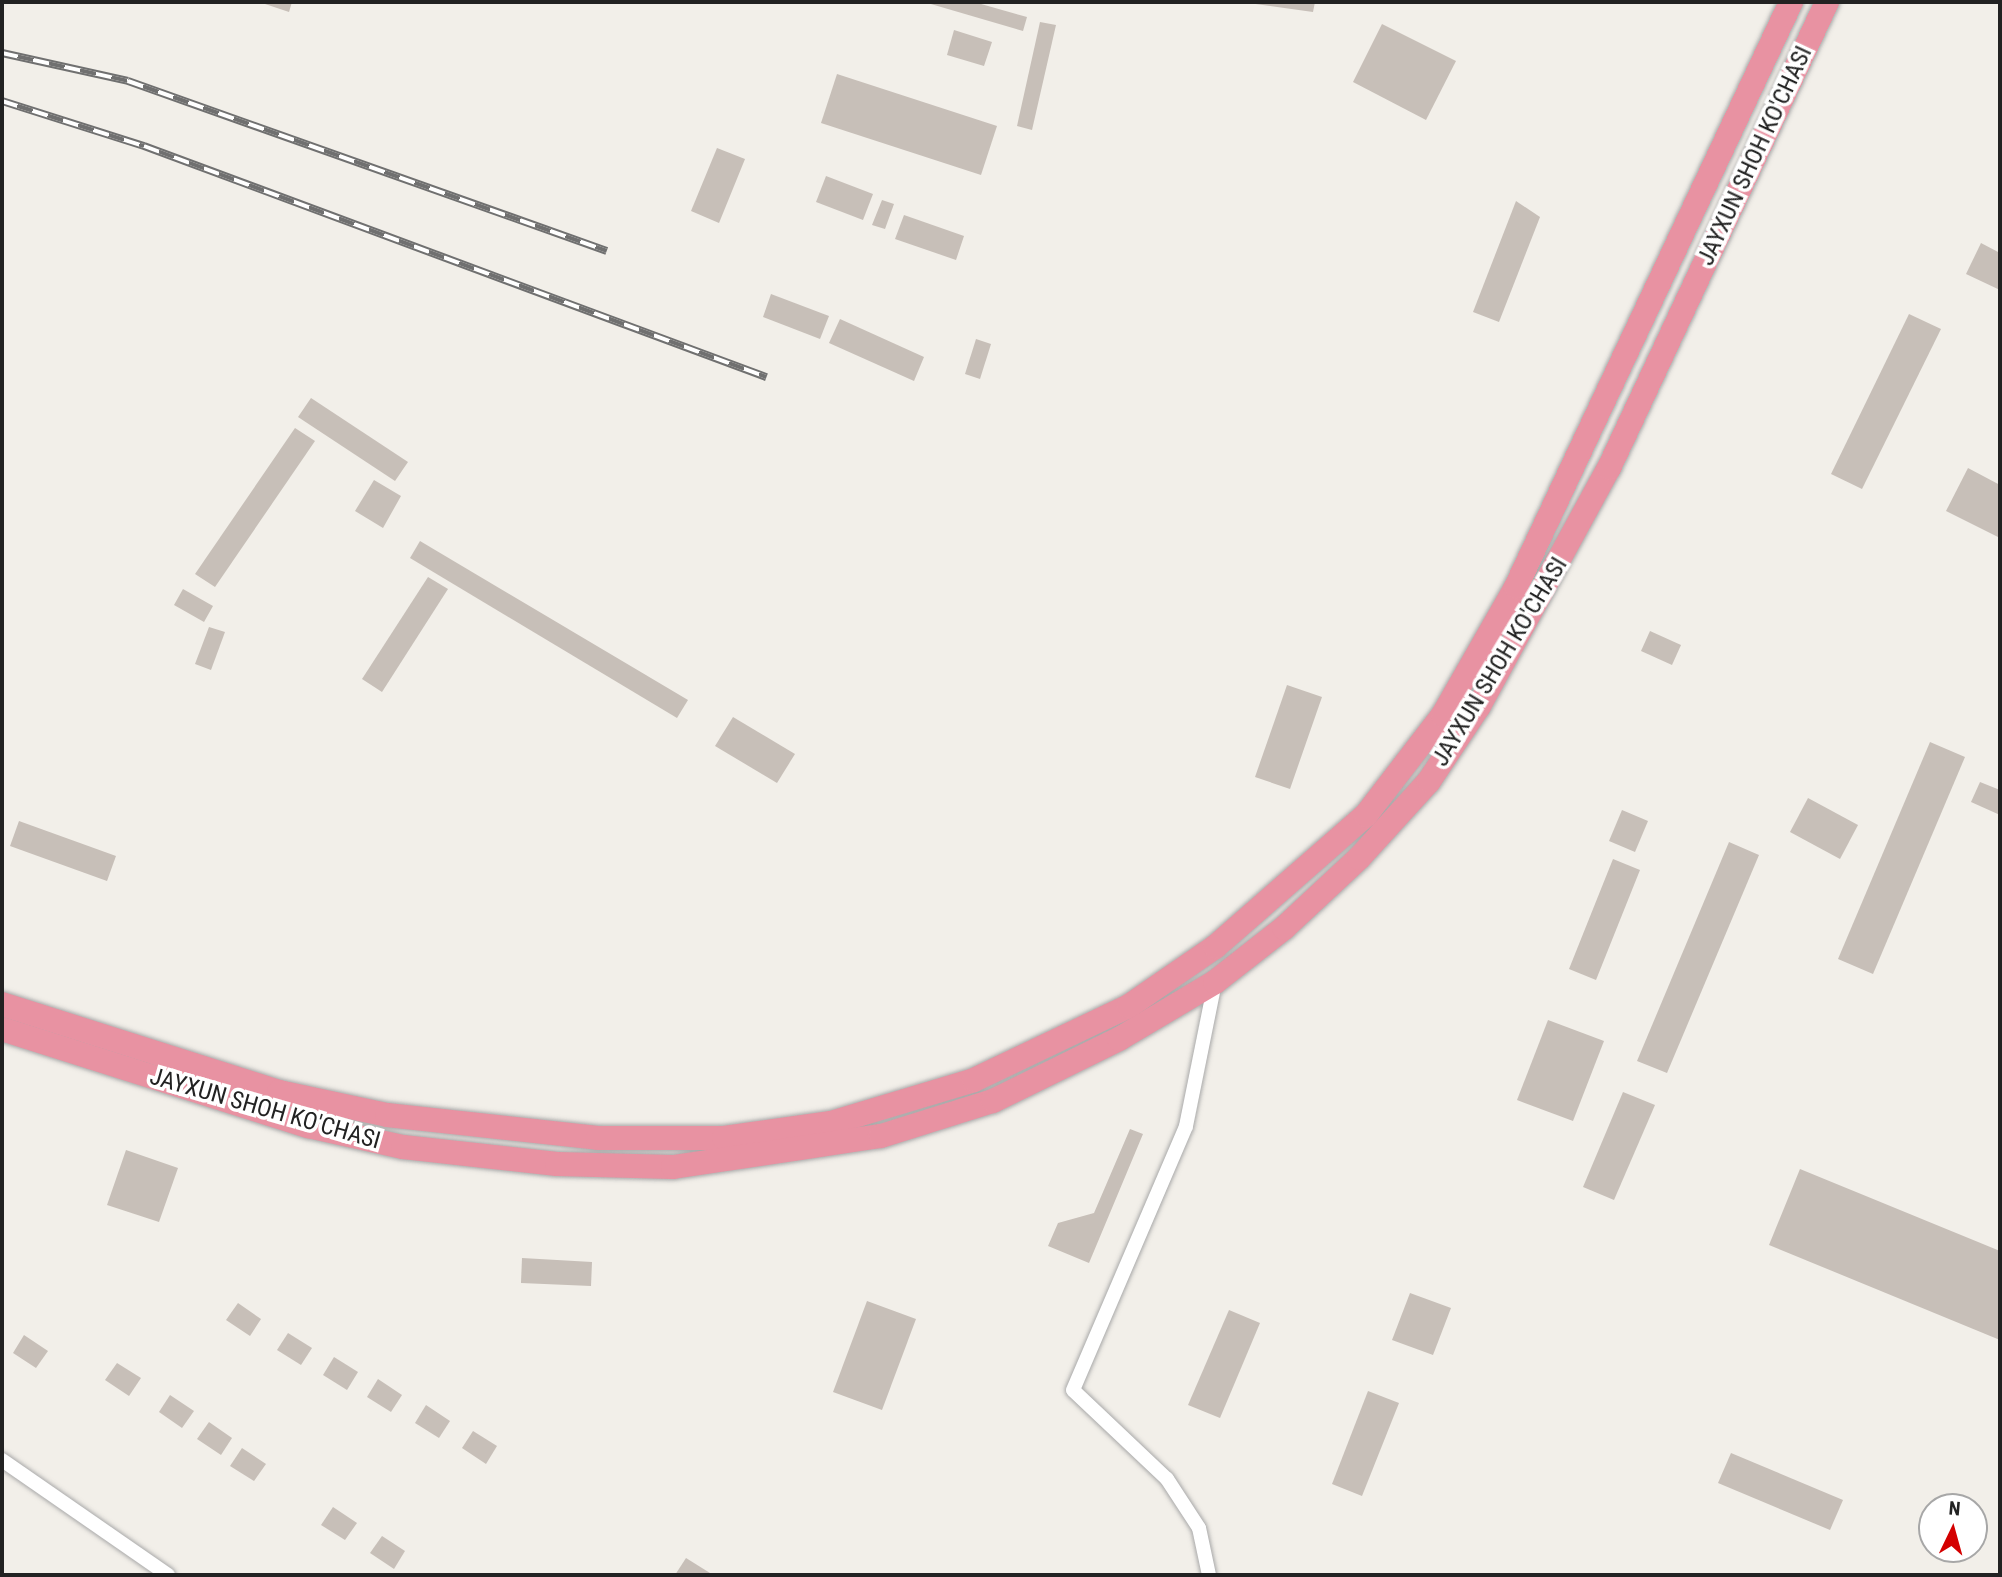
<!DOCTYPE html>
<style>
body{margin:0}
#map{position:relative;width:2002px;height:1577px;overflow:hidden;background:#f2efe9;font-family:"Roboto Condensed",sans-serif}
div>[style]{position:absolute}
.building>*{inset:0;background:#c7bfb8}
.roads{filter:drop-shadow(0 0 2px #a9a9a9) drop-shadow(0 0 2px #a9a9a9)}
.street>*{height:14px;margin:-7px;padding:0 7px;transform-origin:7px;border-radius:7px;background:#fff}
.highway>*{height:24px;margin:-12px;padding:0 12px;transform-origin:12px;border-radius:12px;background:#e892a2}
.rail>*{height:8px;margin-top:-4px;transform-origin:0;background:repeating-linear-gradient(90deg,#fff 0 16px,#707070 0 32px);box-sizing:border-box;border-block:2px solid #707070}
span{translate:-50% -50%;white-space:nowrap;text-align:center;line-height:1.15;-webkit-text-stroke:7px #fff;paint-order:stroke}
.street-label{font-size:24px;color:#222}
.frame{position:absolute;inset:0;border:4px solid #222;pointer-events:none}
.north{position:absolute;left:1918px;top:1493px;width:70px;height:70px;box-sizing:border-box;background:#fff;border:2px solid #a7a7a7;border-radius:50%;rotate:5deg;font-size:19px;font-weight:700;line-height:28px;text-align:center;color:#222}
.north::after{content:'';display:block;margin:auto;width:24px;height:32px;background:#d40000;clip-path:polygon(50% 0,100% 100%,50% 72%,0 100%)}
</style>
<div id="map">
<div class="building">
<div style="clip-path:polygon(259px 2px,292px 2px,289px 12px)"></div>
<div style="clip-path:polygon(924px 2px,974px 2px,1027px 17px,1023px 31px)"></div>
<div style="clip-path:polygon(1241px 2px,1315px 2px,1313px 12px)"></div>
<div style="clip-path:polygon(1040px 22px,1056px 25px,1032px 130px,1017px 126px)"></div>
<div style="clip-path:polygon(1382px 24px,1456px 61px,1426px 120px,1353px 82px)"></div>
<div style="clip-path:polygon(954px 30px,992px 42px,984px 66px,947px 55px)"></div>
<div style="clip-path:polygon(837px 74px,997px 126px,981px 175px,821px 123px)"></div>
<div style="clip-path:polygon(717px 148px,745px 159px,719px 223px,691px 211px)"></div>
<div style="clip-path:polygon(826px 176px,873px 194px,863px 220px,816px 202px)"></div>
<div style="clip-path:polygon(882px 200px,894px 204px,885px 229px,872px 225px)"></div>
<div style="clip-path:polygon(1516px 201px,1540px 217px,1499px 322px,1473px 312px)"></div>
<div style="clip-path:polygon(904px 215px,964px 236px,956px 260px,895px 239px)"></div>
<div style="clip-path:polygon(1981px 243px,2000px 253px,2000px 290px,1966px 274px)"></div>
<div style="clip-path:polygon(771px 294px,829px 316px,820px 339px,763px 317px)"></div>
<div style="clip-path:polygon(1909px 314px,1941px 329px,1862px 489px,1831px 474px)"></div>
<div style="clip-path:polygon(840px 319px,924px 357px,914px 381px,829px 343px)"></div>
<div style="clip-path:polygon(976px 339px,991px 344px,980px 379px,965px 374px)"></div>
<div style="clip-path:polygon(311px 398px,408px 462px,395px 481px,298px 417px)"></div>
<div style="clip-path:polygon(295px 428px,315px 441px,215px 587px,195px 574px)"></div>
<div style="clip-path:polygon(1968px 468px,2000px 485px,2000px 538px,1946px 511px)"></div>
<div style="clip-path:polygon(374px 480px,401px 496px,383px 528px,355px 511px)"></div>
<div style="clip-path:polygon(420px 541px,688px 700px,677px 718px,410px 558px)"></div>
<div style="clip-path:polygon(428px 577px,448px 589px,382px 692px,362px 679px)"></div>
<div style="clip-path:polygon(183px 589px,213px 606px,204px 622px,174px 605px)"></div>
<div style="clip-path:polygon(209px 627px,225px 632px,211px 670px,195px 664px)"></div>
<div style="clip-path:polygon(1650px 631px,1681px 645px,1672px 665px,1641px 651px)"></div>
<div style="clip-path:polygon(1287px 685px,1322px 697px,1290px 789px,1255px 777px)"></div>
<div style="clip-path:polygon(733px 717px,795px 754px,777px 783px,715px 746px)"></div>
<div style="clip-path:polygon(1930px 742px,1965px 757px,1873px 974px,1838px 959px)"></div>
<div style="clip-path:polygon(1980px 782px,2000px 790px,2000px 815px,1971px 802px)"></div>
<div style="clip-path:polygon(1808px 798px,1858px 825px,1840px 859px,1790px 832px)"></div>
<div style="clip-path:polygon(1622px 810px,1648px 821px,1635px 852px,1609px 841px)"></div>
<div style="clip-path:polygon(19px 821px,116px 856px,107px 881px,10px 846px)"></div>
<div style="clip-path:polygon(1729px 842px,1759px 855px,1667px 1073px,1637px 1061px)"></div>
<div style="clip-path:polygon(1613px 859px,1640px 870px,1596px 980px,1569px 969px)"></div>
<div style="clip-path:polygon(1548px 1020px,1604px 1041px,1573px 1121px,1517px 1100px)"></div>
<div style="clip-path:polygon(1623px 1092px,1655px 1105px,1614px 1200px,1583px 1187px)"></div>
<div style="clip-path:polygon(1130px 1129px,1143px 1134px,1089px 1263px,1048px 1246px,1058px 1223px,1094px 1213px)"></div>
<div style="clip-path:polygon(126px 1150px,178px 1168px,159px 1222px,107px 1205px)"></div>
<div style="clip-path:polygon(1800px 1169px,2000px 1251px,2000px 1340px,1769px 1245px)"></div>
<div style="clip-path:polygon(522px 1258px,592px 1262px,591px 1286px,521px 1283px)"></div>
<div style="clip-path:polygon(1410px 1293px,1451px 1308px,1433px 1355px,1392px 1340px)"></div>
<div style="clip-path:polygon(867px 1301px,916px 1319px,882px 1410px,833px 1392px)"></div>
<div style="clip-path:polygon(238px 1303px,261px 1319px,250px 1336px,226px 1320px)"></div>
<div style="clip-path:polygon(1229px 1310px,1260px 1323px,1220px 1418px,1188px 1405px)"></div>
<div style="clip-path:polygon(288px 1333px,312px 1348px,301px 1365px,277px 1350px)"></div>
<div style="clip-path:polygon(24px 1335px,48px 1351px,36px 1368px,13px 1353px)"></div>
<div style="clip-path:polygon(334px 1357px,358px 1372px,347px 1390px,323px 1375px)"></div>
<div style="clip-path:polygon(117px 1363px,141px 1378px,129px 1396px,105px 1380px)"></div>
<div style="clip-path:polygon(378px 1379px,402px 1395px,391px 1412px,367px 1397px)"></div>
<div style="clip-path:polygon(1368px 1391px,1399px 1403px,1362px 1496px,1332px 1484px)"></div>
<div style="clip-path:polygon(170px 1395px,194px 1411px,182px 1428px,159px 1412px)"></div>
<div style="clip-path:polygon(426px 1405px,450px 1421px,439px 1438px,415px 1423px)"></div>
<div style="clip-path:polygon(209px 1422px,232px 1438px,221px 1455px,197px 1439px)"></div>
<div style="clip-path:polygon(473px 1431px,497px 1446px,486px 1464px,462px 1448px)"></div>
<div style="clip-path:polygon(242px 1448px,266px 1464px,254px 1481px,230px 1466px)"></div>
<div style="clip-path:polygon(1731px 1453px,1843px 1500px,1830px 1530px,1718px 1483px)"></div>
<div style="clip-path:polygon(333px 1507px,357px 1523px,345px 1540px,321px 1525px)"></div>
<div style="clip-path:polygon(382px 1536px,405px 1551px,394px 1569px,370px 1553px)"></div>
<div style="clip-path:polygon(686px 1558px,710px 1573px,708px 1575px,675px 1575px)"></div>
</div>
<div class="roads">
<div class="street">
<div style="left:2px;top:1460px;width:202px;rotate:34.7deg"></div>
<div style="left:1209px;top:1575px;width:48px;rotate:-102deg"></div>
<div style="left:1199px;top:1528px;width:59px;rotate:-123.1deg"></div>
<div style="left:1167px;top:1479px;width:129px;rotate:-136.6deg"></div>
<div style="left:1073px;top:1390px;width:287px;rotate:-66.8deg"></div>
<div style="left:1186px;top:1126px;width:147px;rotate:-78.6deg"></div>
</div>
<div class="highway">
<div style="left:2px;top:1004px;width:291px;rotate:17.6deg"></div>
<div style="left:279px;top:1092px;width:110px;rotate:12deg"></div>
<div style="left:387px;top:1115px;width:212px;rotate:6.2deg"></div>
<div style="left:598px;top:1138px;width:126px"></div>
<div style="left:724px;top:1138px;width:108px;rotate:-8deg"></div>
<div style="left:831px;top:1123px;width:149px;rotate:-16.7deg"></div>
<div style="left:974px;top:1080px;width:172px;rotate:-25.5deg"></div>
<div style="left:1129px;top:1006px;width:104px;rotate:-34.5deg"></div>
<div style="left:1215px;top:947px;width:201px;rotate:-41.2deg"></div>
<div style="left:1366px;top:815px;width:126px;rotate:-52.4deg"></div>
<div style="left:1443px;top:715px;width:147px;rotate:-60.3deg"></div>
<div style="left:1516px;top:587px;width:646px;rotate:-64.82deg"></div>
<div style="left:2px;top:1029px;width:321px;rotate:17.6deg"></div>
<div style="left:308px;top:1126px;width:97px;rotate:12.5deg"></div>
<div style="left:403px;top:1147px;width:155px;rotate:6.3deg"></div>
<div style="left:557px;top:1164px;width:116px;rotate:1.5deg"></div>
<div style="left:673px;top:1167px;width:210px;rotate:-8.5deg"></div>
<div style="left:881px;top:1136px;width:117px;rotate:-17.4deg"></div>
<div style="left:993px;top:1101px;width:140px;rotate:-26.2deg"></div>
<div style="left:1119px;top:1039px;width:112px;rotate:-30.7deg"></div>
<div style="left:1215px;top:982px;width:88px;rotate:-38deg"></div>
<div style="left:1284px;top:928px;width:103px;rotate:-43deg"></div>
<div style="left:1359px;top:858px;width:104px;rotate:-47.7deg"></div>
<div style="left:1429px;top:781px;width:90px;rotate:-56.3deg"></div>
<div style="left:1479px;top:706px;width:271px;rotate:-61.4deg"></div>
<div style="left:1609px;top:468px;width:514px;rotate:-64.93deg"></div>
</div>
</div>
<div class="rail">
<div style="left:2px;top:53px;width:129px;rotate:12.5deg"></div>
<div style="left:128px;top:81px;width:508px;rotate:19.54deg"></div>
<div style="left:2px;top:101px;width:149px;rotate:17.6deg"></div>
<div style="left:144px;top:146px;width:664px;rotate:20.37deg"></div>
</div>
<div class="street-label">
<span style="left:1755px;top:156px;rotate:-65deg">JAYXUN SHOH KO'CHASI</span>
<span style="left:1500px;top:662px;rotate:-59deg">JAYXUN SHOH KO'CHASI</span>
<span style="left:265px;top:1109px;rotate:16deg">JAYXUN SHOH KO'CHASI</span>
</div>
<div class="frame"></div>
<div class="north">N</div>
</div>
